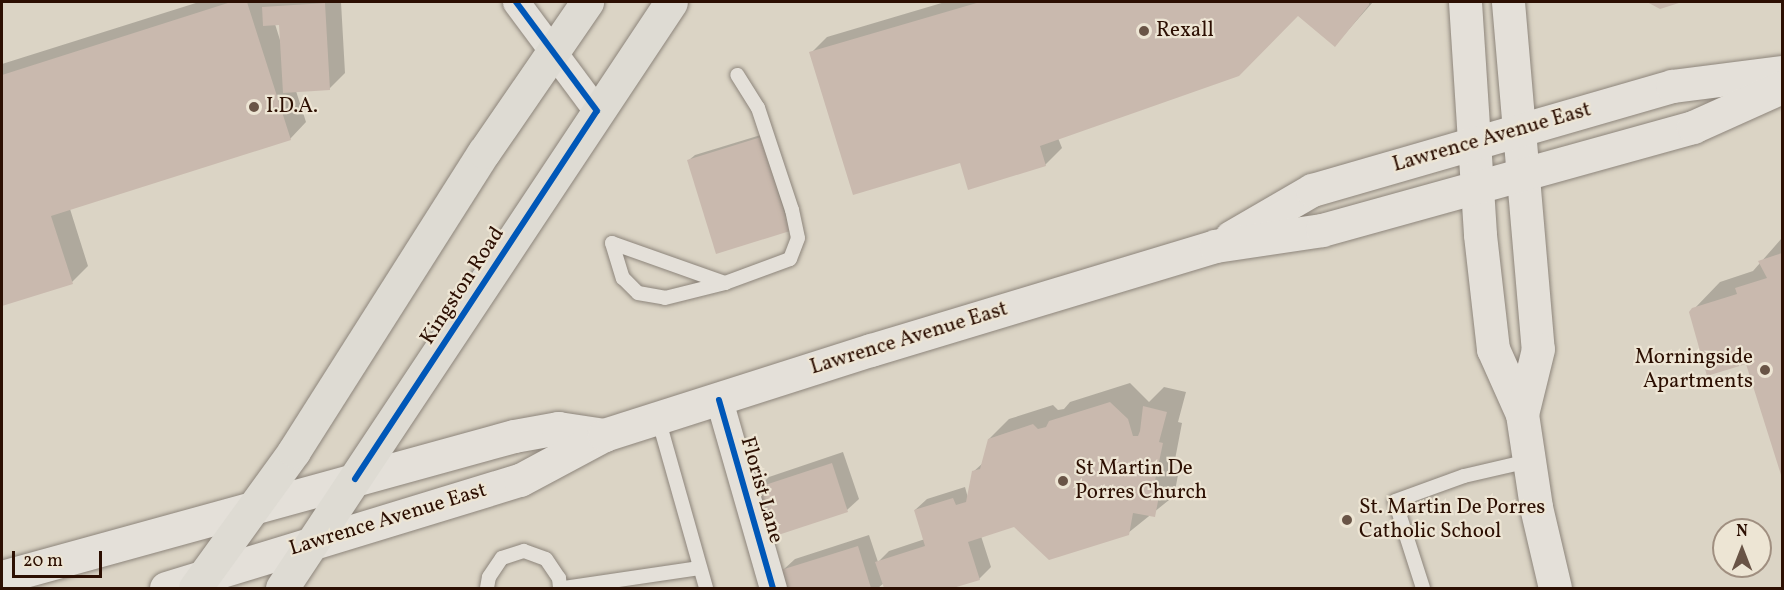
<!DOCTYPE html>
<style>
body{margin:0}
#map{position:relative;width:1784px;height:590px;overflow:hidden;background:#dbd4c5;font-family:Vollkorn,serif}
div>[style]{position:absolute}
.shadow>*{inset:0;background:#0003}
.building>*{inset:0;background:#c9b9ae}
.roads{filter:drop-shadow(0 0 2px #8d857b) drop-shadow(0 0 2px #8d857b)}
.lane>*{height:14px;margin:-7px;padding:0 7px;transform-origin:7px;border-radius:7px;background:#e4e0d9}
.street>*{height:27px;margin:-13.5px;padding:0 13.5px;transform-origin:13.5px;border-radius:13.5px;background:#e4e0d9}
.secondary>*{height:33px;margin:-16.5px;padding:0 16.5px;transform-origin:16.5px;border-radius:16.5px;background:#e4e0d9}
.primary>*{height:33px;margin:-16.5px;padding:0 16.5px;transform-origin:16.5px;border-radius:16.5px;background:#dedbd3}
.cycleway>*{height:6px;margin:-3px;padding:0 3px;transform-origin:3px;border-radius:3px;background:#0057b8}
.dots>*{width:16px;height:16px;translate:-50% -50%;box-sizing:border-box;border:3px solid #ede5d4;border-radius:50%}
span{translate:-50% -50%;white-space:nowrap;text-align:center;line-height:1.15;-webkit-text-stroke:4.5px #ede5d4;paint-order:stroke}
.poi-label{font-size:21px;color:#2c0f02}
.left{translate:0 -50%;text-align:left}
.right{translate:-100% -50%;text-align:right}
.street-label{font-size:21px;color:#2c0f02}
.frame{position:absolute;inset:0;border:3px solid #2c0f02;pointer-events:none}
.north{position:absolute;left:1712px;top:518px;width:60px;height:60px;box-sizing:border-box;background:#ede5d4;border:2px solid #a08f80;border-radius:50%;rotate:0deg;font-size:16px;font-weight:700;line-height:24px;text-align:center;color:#2c0f02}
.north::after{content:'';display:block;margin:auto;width:21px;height:27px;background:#695446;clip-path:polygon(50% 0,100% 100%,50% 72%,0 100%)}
.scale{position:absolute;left:12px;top:551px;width:90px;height:27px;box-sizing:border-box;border:3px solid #2c0f02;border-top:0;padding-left:8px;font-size:18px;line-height:21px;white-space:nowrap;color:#2c0f02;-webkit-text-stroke:4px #ede5d4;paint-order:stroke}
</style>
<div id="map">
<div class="shadow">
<div style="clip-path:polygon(evenodd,199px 2px,341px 2px,345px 73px,329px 89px,296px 91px,306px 122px,290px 139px,70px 209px,88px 266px,72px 282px,2px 305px,2px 64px,199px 2px,280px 23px,280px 40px,275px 24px,280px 23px)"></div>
<div style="clip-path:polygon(945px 2px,1373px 2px,1335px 45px,1298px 14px,1058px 138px,1062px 148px,1045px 165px,961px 161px,811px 53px,827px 37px)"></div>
<div style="clip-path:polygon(767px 133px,795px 224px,790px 229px,689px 160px,695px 155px)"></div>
<div style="clip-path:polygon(1782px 238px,1782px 474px,1747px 362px,1694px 309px,1720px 282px,1753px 271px)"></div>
<div style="clip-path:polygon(1130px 383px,1149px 402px,1164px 387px,1186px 392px,1178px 422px,1182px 423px,1173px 470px,1178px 475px,1174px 496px,1128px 533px,1014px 525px,981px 536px,991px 567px,979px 579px,948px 588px,885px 588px,884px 583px,878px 588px,789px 588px,783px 570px,795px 559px,869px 535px,878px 562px,889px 551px,925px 539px,915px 510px,927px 499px,965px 487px,968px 498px,973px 472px,984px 462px,989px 439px,1009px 419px,1053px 405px,1058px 410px,1064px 409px,1070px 402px)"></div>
<div style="clip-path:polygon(843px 452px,859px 499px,847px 510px,757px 488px,769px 477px)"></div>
</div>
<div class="building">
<div style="clip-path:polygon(231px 2px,247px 2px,291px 140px,51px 216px,73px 284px,2px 306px,2px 75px)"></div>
<div style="clip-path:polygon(980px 2px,1369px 2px,1369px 5px,1335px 47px,1298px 16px,1239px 76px,1040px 146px,1046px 166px,968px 190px,960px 163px,853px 195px,809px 52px)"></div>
<div style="clip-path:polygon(1647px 2px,1682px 2px,1660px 9px)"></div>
<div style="clip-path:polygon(325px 3px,330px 90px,283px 93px,279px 25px,263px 26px,262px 7px)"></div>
<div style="clip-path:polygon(761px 137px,790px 231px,716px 254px,687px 160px)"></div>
<div style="clip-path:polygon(1782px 253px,1782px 478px,1746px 364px,1707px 376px,1689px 312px,1692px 308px,1737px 294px,1735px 288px,1767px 278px,1758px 261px)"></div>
<div style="clip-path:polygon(1110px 402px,1128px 419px,1133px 436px,1138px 436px,1140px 431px,1143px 406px,1167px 412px,1159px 442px,1163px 443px,1153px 490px,1159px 496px,1155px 517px,1133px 513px,1129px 535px,1049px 560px,1014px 527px,968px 542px,980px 580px,953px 588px,884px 588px,875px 562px,925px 546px,914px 510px,953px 498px,956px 505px,966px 502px,972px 471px,980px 469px,988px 439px,1033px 424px,1038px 429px,1046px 427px,1049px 421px)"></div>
<div style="clip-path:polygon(832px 463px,848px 512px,772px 537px,756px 488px)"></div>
<div style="clip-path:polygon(858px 546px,871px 588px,787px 588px,781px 570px)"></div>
</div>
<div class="roads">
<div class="lane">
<div style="left:612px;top:243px;width:37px;rotate:73deg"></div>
<div style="left:623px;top:278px;width:21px;rotate:45deg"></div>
<div style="left:638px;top:293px;width:27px;rotate:10deg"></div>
<div style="left:665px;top:298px;width:62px;rotate:-14deg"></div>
<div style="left:725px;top:283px;width:69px;rotate:-20.3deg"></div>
<div style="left:790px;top:259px;width:22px;rotate:-69deg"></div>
<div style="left:798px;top:238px;width:29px;rotate:-102deg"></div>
<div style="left:792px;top:210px;width:108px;rotate:-108.4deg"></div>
<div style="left:758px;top:108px;width:39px;rotate:-122deg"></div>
<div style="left:612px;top:243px;width:120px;rotate:19.5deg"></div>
<div style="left:658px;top:418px;width:177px;rotate:74.2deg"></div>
<div style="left:487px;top:588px;width:11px;rotate:-80deg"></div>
<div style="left:489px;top:577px;width:23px;rotate:-56deg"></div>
<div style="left:502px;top:558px;width:23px;rotate:-18deg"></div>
<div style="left:524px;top:551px;width:23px;rotate:20deg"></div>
<div style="left:546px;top:559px;width:23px;rotate:56deg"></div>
<div style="left:559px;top:578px;width:10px;rotate:84deg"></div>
<div style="left:564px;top:588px;width:137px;rotate:-8.4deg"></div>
<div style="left:1423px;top:588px;width:91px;rotate:-107.8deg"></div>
<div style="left:1395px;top:501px;width:73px;rotate:-19.9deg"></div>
<div style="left:1464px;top:476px;width:67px;rotate:-13deg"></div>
</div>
<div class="street">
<div style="left:516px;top:2px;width:136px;rotate:53.4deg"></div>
<div style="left:719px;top:400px;width:196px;rotate:74deg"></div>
</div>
<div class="secondary">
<div style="left:1465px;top:2px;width:233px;rotate:86.3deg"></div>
<div style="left:1480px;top:235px;width:115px;rotate:83.5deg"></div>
<div style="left:1493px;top:349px;width:71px;rotate:66deg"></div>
<div style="left:1522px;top:414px;width:94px;rotate:81.4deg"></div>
<div style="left:1536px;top:507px;width:83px;rotate:76.8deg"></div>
<div style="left:1508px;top:2px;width:348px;rotate:85.1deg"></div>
<div style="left:1538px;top:349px;width:67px;rotate:103.8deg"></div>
<div style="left:1231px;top:237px;width:94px;rotate:-30.1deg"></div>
<div style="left:1312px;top:190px;width:375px;rotate:-16.1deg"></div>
<div style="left:1672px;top:86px;width:111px;rotate:-7.3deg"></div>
<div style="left:2px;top:577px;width:531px;rotate:-15.4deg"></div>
<div style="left:514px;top:436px;width:45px;rotate:-10.3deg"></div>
<div style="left:558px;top:428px;width:47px;rotate:8.7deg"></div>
<div style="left:166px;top:588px;width:370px;rotate:-17deg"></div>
<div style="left:520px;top:480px;width:95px;rotate:-28.2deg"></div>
<div style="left:604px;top:435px;width:280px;rotate:-17.7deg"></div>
<div style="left:871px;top:350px;width:359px;rotate:-16.8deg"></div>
<div style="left:1215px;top:246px;width:108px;rotate:-8.5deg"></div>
<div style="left:1322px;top:230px;width:385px;rotate:-15.5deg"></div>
<div style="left:1693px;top:127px;width:98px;rotate:-24.2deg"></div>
</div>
<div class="primary">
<div style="left:195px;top:588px;width:169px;rotate:-54.1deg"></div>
<div style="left:294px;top:451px;width:354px;rotate:-57.6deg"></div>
<div style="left:484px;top:152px;width:182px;rotate:-55.5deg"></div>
<div style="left:282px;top:588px;width:703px;rotate:-56.42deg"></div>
</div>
</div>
<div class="cycleway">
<div style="left:719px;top:400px;width:196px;rotate:74deg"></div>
<div style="left:355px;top:479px;width:440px;rotate:-56.7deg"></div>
<div style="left:597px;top:111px;width:136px;rotate:-126.6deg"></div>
</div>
<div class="dots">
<div style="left:1144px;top:31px;background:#695446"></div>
<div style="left:254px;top:107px;background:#695446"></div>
<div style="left:1765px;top:370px;background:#695446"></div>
<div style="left:1063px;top:481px;background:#695446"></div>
<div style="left:1347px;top:520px;background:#695446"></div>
</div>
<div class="poi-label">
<span class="left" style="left:1156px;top:31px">Rexall</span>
<span class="left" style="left:266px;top:107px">I.D.A.</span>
<span class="right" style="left:1753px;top:370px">Morningside<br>Apartments</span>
<span class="left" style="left:1075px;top:481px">St Martin De<br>Porres Church</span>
<span class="left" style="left:1359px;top:520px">St. Martin De Porres<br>Catholic School</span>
</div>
<div class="street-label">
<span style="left:1492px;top:138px;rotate:-16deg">Lawrence Avenue East</span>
<span style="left:463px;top:286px;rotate:-57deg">Kingston Road</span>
<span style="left:909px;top:339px;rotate:-17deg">Lawrence Avenue East</span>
<span style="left:761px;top:490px;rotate:74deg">Florist Lane</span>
<span style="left:388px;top:520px;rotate:-17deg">Lawrence Avenue East</span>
</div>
<div class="frame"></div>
<div class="north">N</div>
<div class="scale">20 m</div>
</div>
